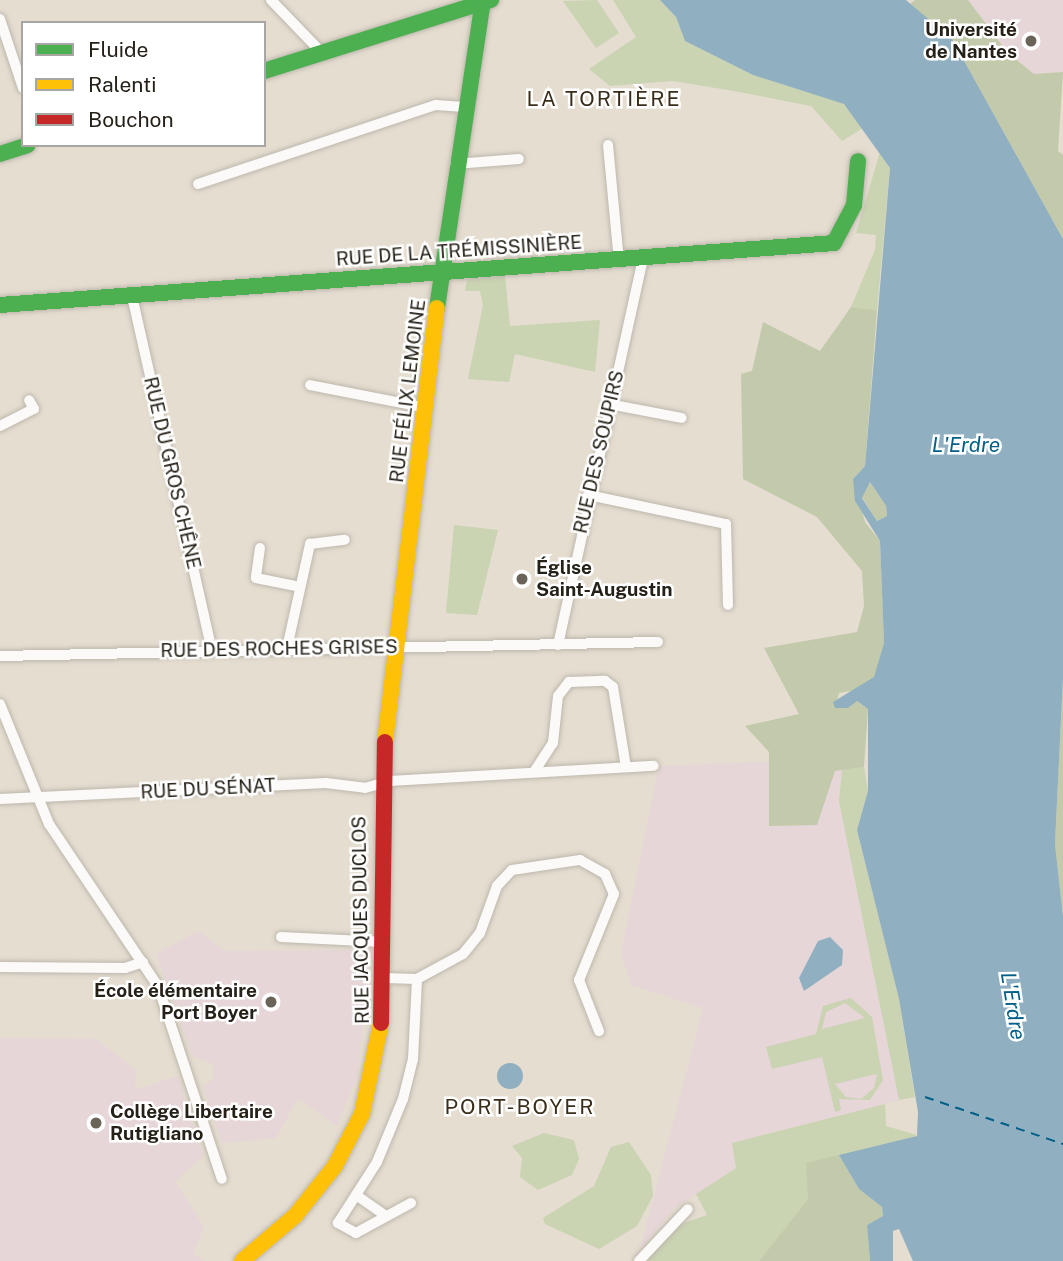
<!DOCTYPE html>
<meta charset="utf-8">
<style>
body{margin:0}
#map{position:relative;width:1063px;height:1261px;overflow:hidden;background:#e5ddd0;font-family:"Public Sans",sans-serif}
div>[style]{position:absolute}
.education>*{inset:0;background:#e6d6d8}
.green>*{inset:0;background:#cad3b2}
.forest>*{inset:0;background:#c2caab}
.water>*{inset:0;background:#90b0c1}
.round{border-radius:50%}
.ferry>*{height:2px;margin-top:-1px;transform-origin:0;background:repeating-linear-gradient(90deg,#025f88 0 9px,transparent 0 16px)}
.roads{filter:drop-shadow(0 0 2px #bdb7ad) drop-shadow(0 0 2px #bdb7ad)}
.street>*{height:10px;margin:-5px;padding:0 5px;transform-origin:5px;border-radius:5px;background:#fbfaf8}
.fast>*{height:16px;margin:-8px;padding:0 8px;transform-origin:8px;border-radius:8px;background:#4caf50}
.slow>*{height:16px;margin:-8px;padding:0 8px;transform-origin:8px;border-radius:8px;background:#ffc107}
.jam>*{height:16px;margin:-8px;padding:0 8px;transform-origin:8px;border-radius:8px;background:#c62828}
.dots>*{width:19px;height:19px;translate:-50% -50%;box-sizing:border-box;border:4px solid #fff;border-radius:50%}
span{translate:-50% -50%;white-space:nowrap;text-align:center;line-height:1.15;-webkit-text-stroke:5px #fff;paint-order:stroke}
.poi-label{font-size:19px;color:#262118;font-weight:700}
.right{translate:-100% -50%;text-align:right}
.left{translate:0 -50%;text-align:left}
.street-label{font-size:19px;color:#262118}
.neighbourhood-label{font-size:21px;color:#3a2e1a;letter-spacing:2px}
.water-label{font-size:21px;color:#025f88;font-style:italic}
.legend{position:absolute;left:21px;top:21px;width:245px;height:126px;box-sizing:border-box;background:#fff;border:2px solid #a8a6a3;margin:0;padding:9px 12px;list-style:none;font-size:21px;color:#262118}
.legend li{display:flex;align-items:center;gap:14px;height:35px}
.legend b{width:35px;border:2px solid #a8a6a3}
</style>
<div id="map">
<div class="education">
<div style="clip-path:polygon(968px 0,1063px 0,1063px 72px,1034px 74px,1008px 53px)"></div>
<div style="clip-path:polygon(843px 759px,839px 801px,899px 1100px,732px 1143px,736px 1168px,673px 1209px,640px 1250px,703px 1008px,631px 985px,621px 952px,659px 766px)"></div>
<div style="clip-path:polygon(198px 931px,225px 951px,370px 950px,358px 1073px,337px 1126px,298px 1098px,276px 1138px,222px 1143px,203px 1087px,213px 1079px,213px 1064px,193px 1056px,156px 954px)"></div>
<div style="clip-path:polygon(0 1038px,96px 1039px,136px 1070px,135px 1090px,177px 1076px,203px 1156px,175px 1181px,204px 1227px,193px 1253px,204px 1261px,0 1261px)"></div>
</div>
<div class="green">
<div style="clip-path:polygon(597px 0,619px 33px,596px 48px,563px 1px)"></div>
<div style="clip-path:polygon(613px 0,660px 0,676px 17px,685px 41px,753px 75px,823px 92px,844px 104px,863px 128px,842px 141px,811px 106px,734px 91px,673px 81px,610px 86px,589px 69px,636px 37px)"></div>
<div style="clip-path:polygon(880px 152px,890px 167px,877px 310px,851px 307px,875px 250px,876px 235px,856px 233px)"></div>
<div style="clip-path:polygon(505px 276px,510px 326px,600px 320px,595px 372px,515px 354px,509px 382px,468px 379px,483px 305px,480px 291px,465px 291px,467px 279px)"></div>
<div style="clip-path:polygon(454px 525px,498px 530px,477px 615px,446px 613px)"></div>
<div style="clip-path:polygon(864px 767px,868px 791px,857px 830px,899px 999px,915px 1097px,899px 1100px,839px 801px,842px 770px)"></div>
<div style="clip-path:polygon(evenodd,851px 998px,872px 1017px,883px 1080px,870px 1100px,839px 1099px,841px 1110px,835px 1112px,822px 1057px,772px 1069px,766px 1047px,816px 1034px,823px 1006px,851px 998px,845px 1003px,865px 1018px,822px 1029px,826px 1012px,845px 1003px,851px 998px,877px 1074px,874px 1088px,861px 1099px,846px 1097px,835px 1084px,877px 1074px)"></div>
<div style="clip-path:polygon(885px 1104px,886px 1126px,917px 1135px,808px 1199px,759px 1261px,645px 1261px,678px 1225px,707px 1215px,696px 1194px,736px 1168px,732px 1143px)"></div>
<div style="clip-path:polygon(544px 1133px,574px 1140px,579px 1159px,572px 1175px,538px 1190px,520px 1177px,522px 1158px,512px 1146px)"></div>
<div style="clip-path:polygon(629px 1142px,651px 1175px,653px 1196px,637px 1226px,599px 1249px,545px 1224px,543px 1218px,594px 1186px,611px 1147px)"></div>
</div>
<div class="forest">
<div style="clip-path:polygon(915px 0,968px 0,1008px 53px,1034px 74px,1063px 72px,1058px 151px,1063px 155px,1063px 239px,952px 39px,910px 4px)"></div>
<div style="clip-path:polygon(851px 307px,877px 310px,865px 466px,853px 479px,865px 522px,880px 541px,884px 643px,875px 677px,857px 690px,839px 693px,835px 708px,857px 701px,868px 709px,864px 767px,835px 771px,817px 825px,769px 826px,769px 752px,745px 726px,799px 714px,764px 648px,857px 632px,864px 606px,862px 571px,817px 517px,743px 479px,741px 374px,752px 371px,763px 322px,820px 351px)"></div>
<div style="clip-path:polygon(870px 482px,886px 506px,887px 516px,877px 521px,862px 497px)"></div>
<div style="clip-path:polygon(1063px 678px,1063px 916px,1055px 844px)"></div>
<div style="clip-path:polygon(839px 1155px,859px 1189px,882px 1207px,883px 1216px,867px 1225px,870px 1261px,759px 1261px,808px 1199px,806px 1163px)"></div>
</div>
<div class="water">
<div style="clip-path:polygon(evenodd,660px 0,906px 0,952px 39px,1063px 239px,1063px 678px,1055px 844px,1063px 916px,1063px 1261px,913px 1261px,899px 1229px,893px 1231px,893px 1261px,870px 1261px,867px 1225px,883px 1216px,882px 1207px,859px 1189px,839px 1155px,917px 1136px,918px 1112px,899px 999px,857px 830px,868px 791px,868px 709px,857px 701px,848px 708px,835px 708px,833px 702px,874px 677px,884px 643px,880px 541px,855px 501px,853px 479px,865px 466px,890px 168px,844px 104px,753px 75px,685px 41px,676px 17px,660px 0,870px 482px,886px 506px,887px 516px,877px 521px,862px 498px,870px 482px)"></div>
<div style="clip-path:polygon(830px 937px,843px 950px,842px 965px,804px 991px,799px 978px,818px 941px)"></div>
<div class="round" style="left:497px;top:1063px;width:26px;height:26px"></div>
</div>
<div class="ferry">
<div style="left:925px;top:1097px;width:146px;rotate:18.8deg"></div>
</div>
<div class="roads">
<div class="street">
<div style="left:271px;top:0;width:74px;rotate:46.1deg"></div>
<div style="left:0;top:19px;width:73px;rotate:71.6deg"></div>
<div style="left:608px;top:145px;width:117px;rotate:84.6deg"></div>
<div style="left:455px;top:164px;width:64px;rotate:-4.5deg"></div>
<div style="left:198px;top:184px;width:251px;rotate:-18.4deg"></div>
<div style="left:436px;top:105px;width:28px;rotate:4deg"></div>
<div style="left:132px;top:296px;width:363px;rotate:77.3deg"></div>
<div style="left:310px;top:385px;width:119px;rotate:11.1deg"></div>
<div style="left:609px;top:404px;width:74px;rotate:10.9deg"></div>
<div style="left:0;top:426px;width:38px;rotate:-27deg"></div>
<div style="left:34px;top:409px;width:10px;rotate:-119deg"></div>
<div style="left:588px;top:495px;width:141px;rotate:11.9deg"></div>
<div style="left:726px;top:524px;width:81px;rotate:88.6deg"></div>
<div style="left:260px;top:548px;width:30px;rotate:98deg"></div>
<div style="left:256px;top:578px;width:41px;rotate:11.3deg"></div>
<div style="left:558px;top:645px;width:394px;rotate:-77.6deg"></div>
<div style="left:287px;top:648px;width:107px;rotate:-77.5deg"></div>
<div style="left:310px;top:544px;width:35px;rotate:-7deg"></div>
<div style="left:0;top:656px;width:658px;rotate:-1.22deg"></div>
<div style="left:0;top:704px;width:130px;rotate:67.8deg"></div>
<div style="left:49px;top:824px;width:195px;rotate:56.1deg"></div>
<div style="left:158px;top:986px;width:203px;rotate:71.7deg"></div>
<div style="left:534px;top:772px;width:35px;rotate:-57deg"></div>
<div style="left:553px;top:743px;width:47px;rotate:-83.9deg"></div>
<div style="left:558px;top:696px;width:18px;rotate:-52deg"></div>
<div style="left:569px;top:682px;width:36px;rotate:-2deg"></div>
<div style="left:605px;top:681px;width:10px;rotate:37deg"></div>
<div style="left:613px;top:687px;width:81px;rotate:80.8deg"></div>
<div style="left:0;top:799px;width:326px;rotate:-2.8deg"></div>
<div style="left:326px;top:783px;width:39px;rotate:7deg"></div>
<div style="left:365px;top:788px;width:26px;rotate:-16deg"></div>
<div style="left:390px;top:781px;width:264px;rotate:-3.3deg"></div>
<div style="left:281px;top:937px;width:103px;rotate:2.8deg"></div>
<div style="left:0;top:967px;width:125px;rotate:0.5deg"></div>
<div style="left:125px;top:968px;width:19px;rotate:-18deg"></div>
<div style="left:385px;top:978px;width:32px;rotate:2deg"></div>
<div style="left:417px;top:979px;width:52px;rotate:-28.5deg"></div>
<div style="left:463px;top:954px;width:27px;rotate:-51deg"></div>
<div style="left:480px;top:933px;width:50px;rotate:-70.1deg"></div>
<div style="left:497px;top:886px;width:22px;rotate:-47deg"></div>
<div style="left:512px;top:870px;width:69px;rotate:-8.4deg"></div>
<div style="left:580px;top:860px;width:29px;rotate:29deg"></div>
<div style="left:605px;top:874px;width:22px;rotate:66deg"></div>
<div style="left:614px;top:894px;width:93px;rotate:112.1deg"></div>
<div style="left:579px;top:980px;width:55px;rotate:68.6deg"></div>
<div style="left:356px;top:1195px;width:37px;rotate:35deg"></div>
<div style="left:411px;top:1203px;width:63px;rotate:151.4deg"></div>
<div style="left:356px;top:1233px;width:21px;rotate:-151deg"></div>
<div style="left:338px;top:1223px;width:72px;rotate:-57.4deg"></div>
<div style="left:377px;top:1162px;width:68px;rotate:-67.6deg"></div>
<div style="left:403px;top:1099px;width:41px;rotate:-76deg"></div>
<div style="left:413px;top:1059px;width:80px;rotate:-87.1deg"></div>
<div style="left:639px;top:1261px;width:71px;rotate:-46.7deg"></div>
</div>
<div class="fast">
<div style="left:264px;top:71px;width:238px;rotate:-17.4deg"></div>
<div style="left:0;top:154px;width:29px;rotate:-18deg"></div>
<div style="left:0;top:305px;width:836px;rotate:-4.25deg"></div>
<div style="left:834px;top:243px;width:43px;rotate:-62.2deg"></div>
<div style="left:854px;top:205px;width:44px;rotate:-84.8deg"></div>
<div style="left:437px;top:308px;width:305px;rotate:-81.5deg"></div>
</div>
<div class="slow">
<div style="left:385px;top:742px;width:437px;rotate:-83.2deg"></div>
<div style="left:242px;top:1261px;width:70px;rotate:-40.3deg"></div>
<div style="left:295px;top:1216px;width:64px;rotate:-51.3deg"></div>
<div style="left:335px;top:1166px;width:59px;rotate:-62.6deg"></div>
<div style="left:362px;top:1114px;width:93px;rotate:-78.2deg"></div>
</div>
<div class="jam">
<div style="left:381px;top:1023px;width:281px;rotate:-89.2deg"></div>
</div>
</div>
<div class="dots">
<div style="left:1031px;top:41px;background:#696358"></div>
<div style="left:522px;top:579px;background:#696358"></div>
<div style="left:271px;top:1002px;background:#696358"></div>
<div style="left:96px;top:1123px;background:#696358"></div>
</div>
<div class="poi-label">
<span class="right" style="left:1017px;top:41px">Université<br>de Nantes</span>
<span class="left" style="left:536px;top:579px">Église<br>Saint-Augustin</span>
<span class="right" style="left:257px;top:1002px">École élémentaire<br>Port Boyer</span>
<span class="left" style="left:110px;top:1123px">Collège Libertaire<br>Rutigliano</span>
</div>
<div class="street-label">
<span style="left:459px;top:251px;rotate:-4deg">RUE DE LA TRÉMISSINIÈRE</span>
<span style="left:408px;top:391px;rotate:-83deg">RUE FÉLIX LEMOINE</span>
<span style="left:599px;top:452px;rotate:-77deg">RUE DES SOUPIRS</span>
<span style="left:172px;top:473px;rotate:77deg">RUE DU GROS CHÊNE</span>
<span style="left:279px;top:649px;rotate:-1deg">RUE DES ROCHES GRISES</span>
<span style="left:208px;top:789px;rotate:-3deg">RUE DU SÉNAT</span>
<span style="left:361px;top:920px;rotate:-91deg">RUE JACQUES DUCLOS</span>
</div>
<div class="neighbourhood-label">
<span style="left:604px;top:99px">LA TORTIÈRE</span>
<span style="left:520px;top:1107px">PORT-BOYER</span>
</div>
<div class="water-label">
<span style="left:966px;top:445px">L'Erdre</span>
<span style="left:1013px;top:1006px;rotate:81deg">L'Erdre</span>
</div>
<ul class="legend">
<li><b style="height:9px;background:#4caf50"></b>Fluide</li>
<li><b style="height:9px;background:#ffc107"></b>Ralenti</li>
<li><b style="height:9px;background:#c62828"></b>Bouchon</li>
</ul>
</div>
